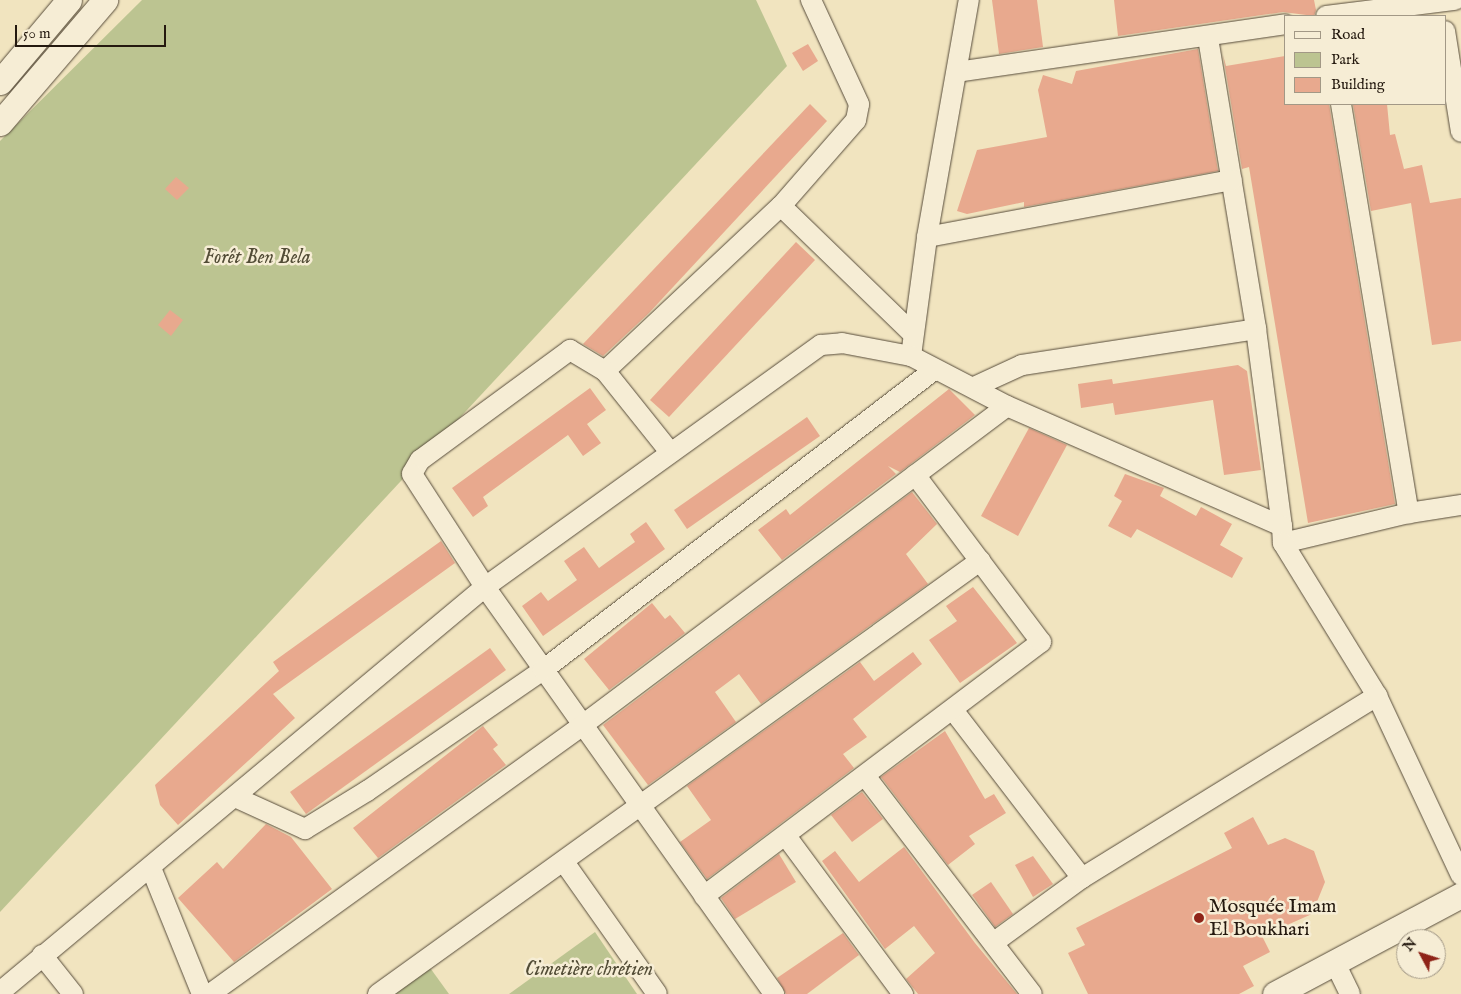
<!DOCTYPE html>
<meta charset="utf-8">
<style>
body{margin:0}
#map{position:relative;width:1461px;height:994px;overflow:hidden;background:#f1e4bf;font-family:"IM FELL English",serif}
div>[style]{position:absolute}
.green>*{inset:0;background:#bcc491}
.building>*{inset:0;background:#e8a98e}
.roads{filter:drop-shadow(0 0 1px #574c3b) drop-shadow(0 0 1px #574c3b)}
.minor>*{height:20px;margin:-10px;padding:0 10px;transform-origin:10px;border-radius:10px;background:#f6edd5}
.tertiary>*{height:25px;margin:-12.5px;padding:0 12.5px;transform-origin:12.5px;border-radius:12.5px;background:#f6edd5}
.dots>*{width:14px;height:14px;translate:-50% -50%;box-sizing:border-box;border:2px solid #f6edd5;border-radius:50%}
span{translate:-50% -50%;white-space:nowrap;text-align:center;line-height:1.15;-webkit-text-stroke:5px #f6edd5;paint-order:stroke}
.park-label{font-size:20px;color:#524c36;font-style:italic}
.poi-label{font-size:20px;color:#24190f}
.left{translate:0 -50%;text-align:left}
.legend{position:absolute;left:1284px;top:15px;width:162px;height:90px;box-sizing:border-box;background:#f6edd5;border:1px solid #a29886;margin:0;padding:6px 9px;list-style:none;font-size:15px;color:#24190f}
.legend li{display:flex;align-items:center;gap:10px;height:25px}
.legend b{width:25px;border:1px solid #a29886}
.north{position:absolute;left:1396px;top:929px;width:50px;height:50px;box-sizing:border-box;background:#f6edd5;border:1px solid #a29886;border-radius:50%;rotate:310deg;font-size:14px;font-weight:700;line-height:20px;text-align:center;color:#24190f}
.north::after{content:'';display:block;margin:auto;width:18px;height:22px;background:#8f2418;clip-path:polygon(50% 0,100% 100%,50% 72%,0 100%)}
.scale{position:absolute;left:15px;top:25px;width:151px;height:22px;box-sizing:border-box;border:2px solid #24190f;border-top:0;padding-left:6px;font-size:15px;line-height:18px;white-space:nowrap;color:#24190f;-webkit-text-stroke:4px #f6edd5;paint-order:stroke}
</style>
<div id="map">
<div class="green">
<div style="clip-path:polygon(142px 0,756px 0,787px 66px,0 912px,0 141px)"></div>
<div style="clip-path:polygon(595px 932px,637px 994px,509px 994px)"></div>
<div style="clip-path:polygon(428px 965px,449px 994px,390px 994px)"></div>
</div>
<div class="building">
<div style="clip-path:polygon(992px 0,1037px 0,1043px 47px,999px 54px)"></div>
<div style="clip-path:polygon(1114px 0,1314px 0,1316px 10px,1314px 16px,1283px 12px,1118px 36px)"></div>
<div style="clip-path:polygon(808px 44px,818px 61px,803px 71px,792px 53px)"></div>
<div style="clip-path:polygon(1198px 49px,1218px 171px,1024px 207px,1024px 202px,967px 214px,957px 211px,977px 150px,1047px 137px,1038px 90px,1043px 75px,1072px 84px,1076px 71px)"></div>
<div style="clip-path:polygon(1223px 55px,1226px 66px,1285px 56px,1285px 104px,1329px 104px,1395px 504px,1308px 523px,1249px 167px,1242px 169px)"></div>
<div style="clip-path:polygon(810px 104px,827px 121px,649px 313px,603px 356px,583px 344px)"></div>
<div style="clip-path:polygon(1353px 104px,1387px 104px,1390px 135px,1395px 134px,1404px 169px,1422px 165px,1430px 203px,1461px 198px,1461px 341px,1432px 345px,1411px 203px,1371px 211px)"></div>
<div style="clip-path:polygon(176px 177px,189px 188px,177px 200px,165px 189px)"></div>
<div style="clip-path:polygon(796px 242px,815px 260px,669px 417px,650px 400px)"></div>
<div style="clip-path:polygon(170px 310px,183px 320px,171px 336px,158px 325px)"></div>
<div style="clip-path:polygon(1238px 365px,1247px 371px,1261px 470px,1224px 475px,1213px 400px,1115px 415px,1113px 403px,1081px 408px,1078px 384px,1112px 379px,1113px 384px)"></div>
<div style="clip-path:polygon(590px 388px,606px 410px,587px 424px,601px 443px,583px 456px,568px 435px,483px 497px,488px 506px,473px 517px,452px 488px)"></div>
<div style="clip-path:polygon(949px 389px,975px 415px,900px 472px,888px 466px,896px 474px,782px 560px,758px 530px,786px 509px,790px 515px)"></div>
<div style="clip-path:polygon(807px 417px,820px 436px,687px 529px,674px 510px)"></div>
<div style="clip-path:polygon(1029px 428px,1067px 445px,1018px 536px,981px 516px)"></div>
<div style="clip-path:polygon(1125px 474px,1164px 488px,1160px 496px,1196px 516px,1201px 507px,1232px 524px,1220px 545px,1243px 558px,1232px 578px,1137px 529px,1131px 538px,1108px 526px,1122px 501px,1114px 496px)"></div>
<div style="clip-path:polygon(912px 492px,937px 524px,906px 554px,928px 584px,761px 704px,739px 674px,715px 692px,736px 722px,648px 785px,603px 725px)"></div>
<div style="clip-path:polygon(646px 522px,665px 549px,543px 636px,522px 606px,541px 592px,548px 601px,577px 580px,564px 561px,584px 547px,599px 568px,635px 542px,630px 534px)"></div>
<div style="clip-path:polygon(441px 541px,455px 563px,273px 694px,295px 718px,178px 825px,160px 805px,155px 785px,279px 671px,273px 662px)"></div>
<div style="clip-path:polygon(973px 587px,1017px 643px,960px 683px,929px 640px,957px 621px,946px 606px)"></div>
<div style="clip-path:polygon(652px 603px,665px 619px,670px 615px,685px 633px,609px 690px,584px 659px)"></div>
<div style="clip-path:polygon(490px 648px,506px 670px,306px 814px,290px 792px)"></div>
<div style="clip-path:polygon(913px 652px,922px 664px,853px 719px,867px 737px,843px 754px,854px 768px,707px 879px,680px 842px,711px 820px,687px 786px,860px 662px,874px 681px)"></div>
<div style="clip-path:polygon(483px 726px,498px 745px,493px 749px,506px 765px,378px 858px,353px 828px)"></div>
<div style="clip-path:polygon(945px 731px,985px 799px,994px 794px,1006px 813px,969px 836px,975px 844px,948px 865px,881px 777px)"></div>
<div style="clip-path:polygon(862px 792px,883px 819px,852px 842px,831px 815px)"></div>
<div style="clip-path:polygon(1253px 817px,1268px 845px,1285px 838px,1314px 851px,1325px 882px,1312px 914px,1262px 936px,1270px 952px,1243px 966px,1254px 986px,1239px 994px,1088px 994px,1068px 953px,1085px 945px,1076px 928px,1232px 848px,1224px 833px)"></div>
<div style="clip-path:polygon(266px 824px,291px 837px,332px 889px,234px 962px,178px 898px,217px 862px,223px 869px)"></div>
<div style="clip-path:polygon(904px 847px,975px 943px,1017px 994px,918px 994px,906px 979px,935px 953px,914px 926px,885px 949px,822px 861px,835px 851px,859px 882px)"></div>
<div style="clip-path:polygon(779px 854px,796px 882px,735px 919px,721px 898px)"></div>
<div style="clip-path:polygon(1033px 856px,1053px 884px,1033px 897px,1015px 865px)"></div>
<div style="clip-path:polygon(991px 882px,1013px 914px,995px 927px,972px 895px)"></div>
<div style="clip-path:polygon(843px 933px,859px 955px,807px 994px,786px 994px,777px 978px)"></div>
</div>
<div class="roads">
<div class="minor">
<div style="left:1326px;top:16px;width:130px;rotate:-7.1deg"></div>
<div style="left:1445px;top:31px;width:102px;rotate:81deg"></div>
<div style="left:1208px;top:38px;width:295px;rotate:80.6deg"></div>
<div style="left:1256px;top:329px;width:199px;rotate:82.5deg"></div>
<div style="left:957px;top:72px;width:331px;rotate:-8.3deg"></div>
<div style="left:1341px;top:104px;width:415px;rotate:80.6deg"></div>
<div style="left:781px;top:206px;width:184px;rotate:44.1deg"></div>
<div style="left:927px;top:237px;width:310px;rotate:-10.6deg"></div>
<div style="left:911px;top:356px;width:120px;rotate:-82.3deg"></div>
<div style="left:927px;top:237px;width:241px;rotate:-80deg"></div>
<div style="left:605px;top:371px;width:241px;rotate:-43.2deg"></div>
<div style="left:781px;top:206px;width:114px;rotate:-48.9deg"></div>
<div style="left:856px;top:120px;width:16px;rotate:-79deg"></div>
<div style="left:859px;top:104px;width:115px;rotate:-114.8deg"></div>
<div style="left:974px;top:387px;width:53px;rotate:-24.6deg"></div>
<div style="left:1022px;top:365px;width:237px;rotate:-8.7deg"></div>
<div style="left:670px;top:452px;width:104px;rotate:-128.7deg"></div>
<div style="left:605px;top:371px;width:41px;rotate:-149deg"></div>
<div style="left:570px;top:350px;width:186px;rotate:143.7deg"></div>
<div style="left:420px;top:460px;width:16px;rotate:120deg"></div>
<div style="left:412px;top:474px;width:135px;rotate:57.1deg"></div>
<div style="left:485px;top:587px;width:499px;rotate:54.6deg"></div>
<div style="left:1283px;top:543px;width:130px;rotate:-13.4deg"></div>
<div style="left:1409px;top:513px;width:53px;rotate:-8.7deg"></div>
<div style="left:953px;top:710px;width:212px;rotate:52.5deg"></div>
<div style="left:1082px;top:878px;width:110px;rotate:143.9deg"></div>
<div style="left:866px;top:777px;width:273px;rotate:52.6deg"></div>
<div style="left:237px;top:798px;width:75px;rotate:24.5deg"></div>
<div style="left:305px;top:829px;width:73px;rotate:-31.5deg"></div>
<div style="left:367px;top:791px;width:214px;rotate:-34.5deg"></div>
<div style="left:543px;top:670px;width:493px;rotate:-37.5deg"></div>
<div style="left:786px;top:836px;width:197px;rotate:53.5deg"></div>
<div style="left:564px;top:862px;width:161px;rotate:54.8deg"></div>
<div style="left:151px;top:868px;width:136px;rotate:68deg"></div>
<div style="left:1082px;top:878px;width:347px;rotate:-31.7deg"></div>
<div style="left:704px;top:896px;width:422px;rotate:-37deg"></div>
<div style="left:1041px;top:642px;width:209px;rotate:-127deg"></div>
<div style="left:42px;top:955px;width:50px;rotate:51.5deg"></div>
<div style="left:1335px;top:963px;width:34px;rotate:64deg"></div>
<div style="left:0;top:992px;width:632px;rotate:-39.86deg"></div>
<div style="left:485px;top:587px;width:414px;rotate:-35.8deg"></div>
<div style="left:821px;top:345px;width:21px;rotate:-5deg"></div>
<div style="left:842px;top:343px;width:70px;rotate:10.7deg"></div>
<div style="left:911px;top:356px;width:108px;rotate:27.5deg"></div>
<div style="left:1007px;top:406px;width:300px;rotate:23.6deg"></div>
<div style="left:1282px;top:526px;width:17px;rotate:87deg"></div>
<div style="left:1283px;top:543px;width:180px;rotate:58.4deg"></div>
<div style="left:1377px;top:696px;width:198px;rotate:64.9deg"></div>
<div style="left:210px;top:994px;width:461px;rotate:-35.8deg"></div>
<div style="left:584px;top:724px;width:529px;rotate:-36.93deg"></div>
<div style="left:378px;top:994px;width:742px;rotate:-35.73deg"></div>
</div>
<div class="tertiary">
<div style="left:0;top:82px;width:107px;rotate:-49.9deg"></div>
<div style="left:0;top:123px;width:162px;rotate:-49.5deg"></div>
<div style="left:1275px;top:994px;width:211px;rotate:-28deg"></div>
</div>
</div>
<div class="dots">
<div style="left:1199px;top:918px;background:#8f2418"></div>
</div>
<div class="park-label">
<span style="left:257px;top:257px">Forêt Ben Bela</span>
<span style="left:589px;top:969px">Cimetière chrétien</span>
</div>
<div class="poi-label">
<span class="left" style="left:1209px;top:918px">Mosquée Imam<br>El Boukhari</span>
</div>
<ul class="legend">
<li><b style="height:6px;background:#f6edd5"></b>Road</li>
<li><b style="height:14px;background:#bcc491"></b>Park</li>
<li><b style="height:14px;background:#e8a98e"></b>Building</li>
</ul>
<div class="north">N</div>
<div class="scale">50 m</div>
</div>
